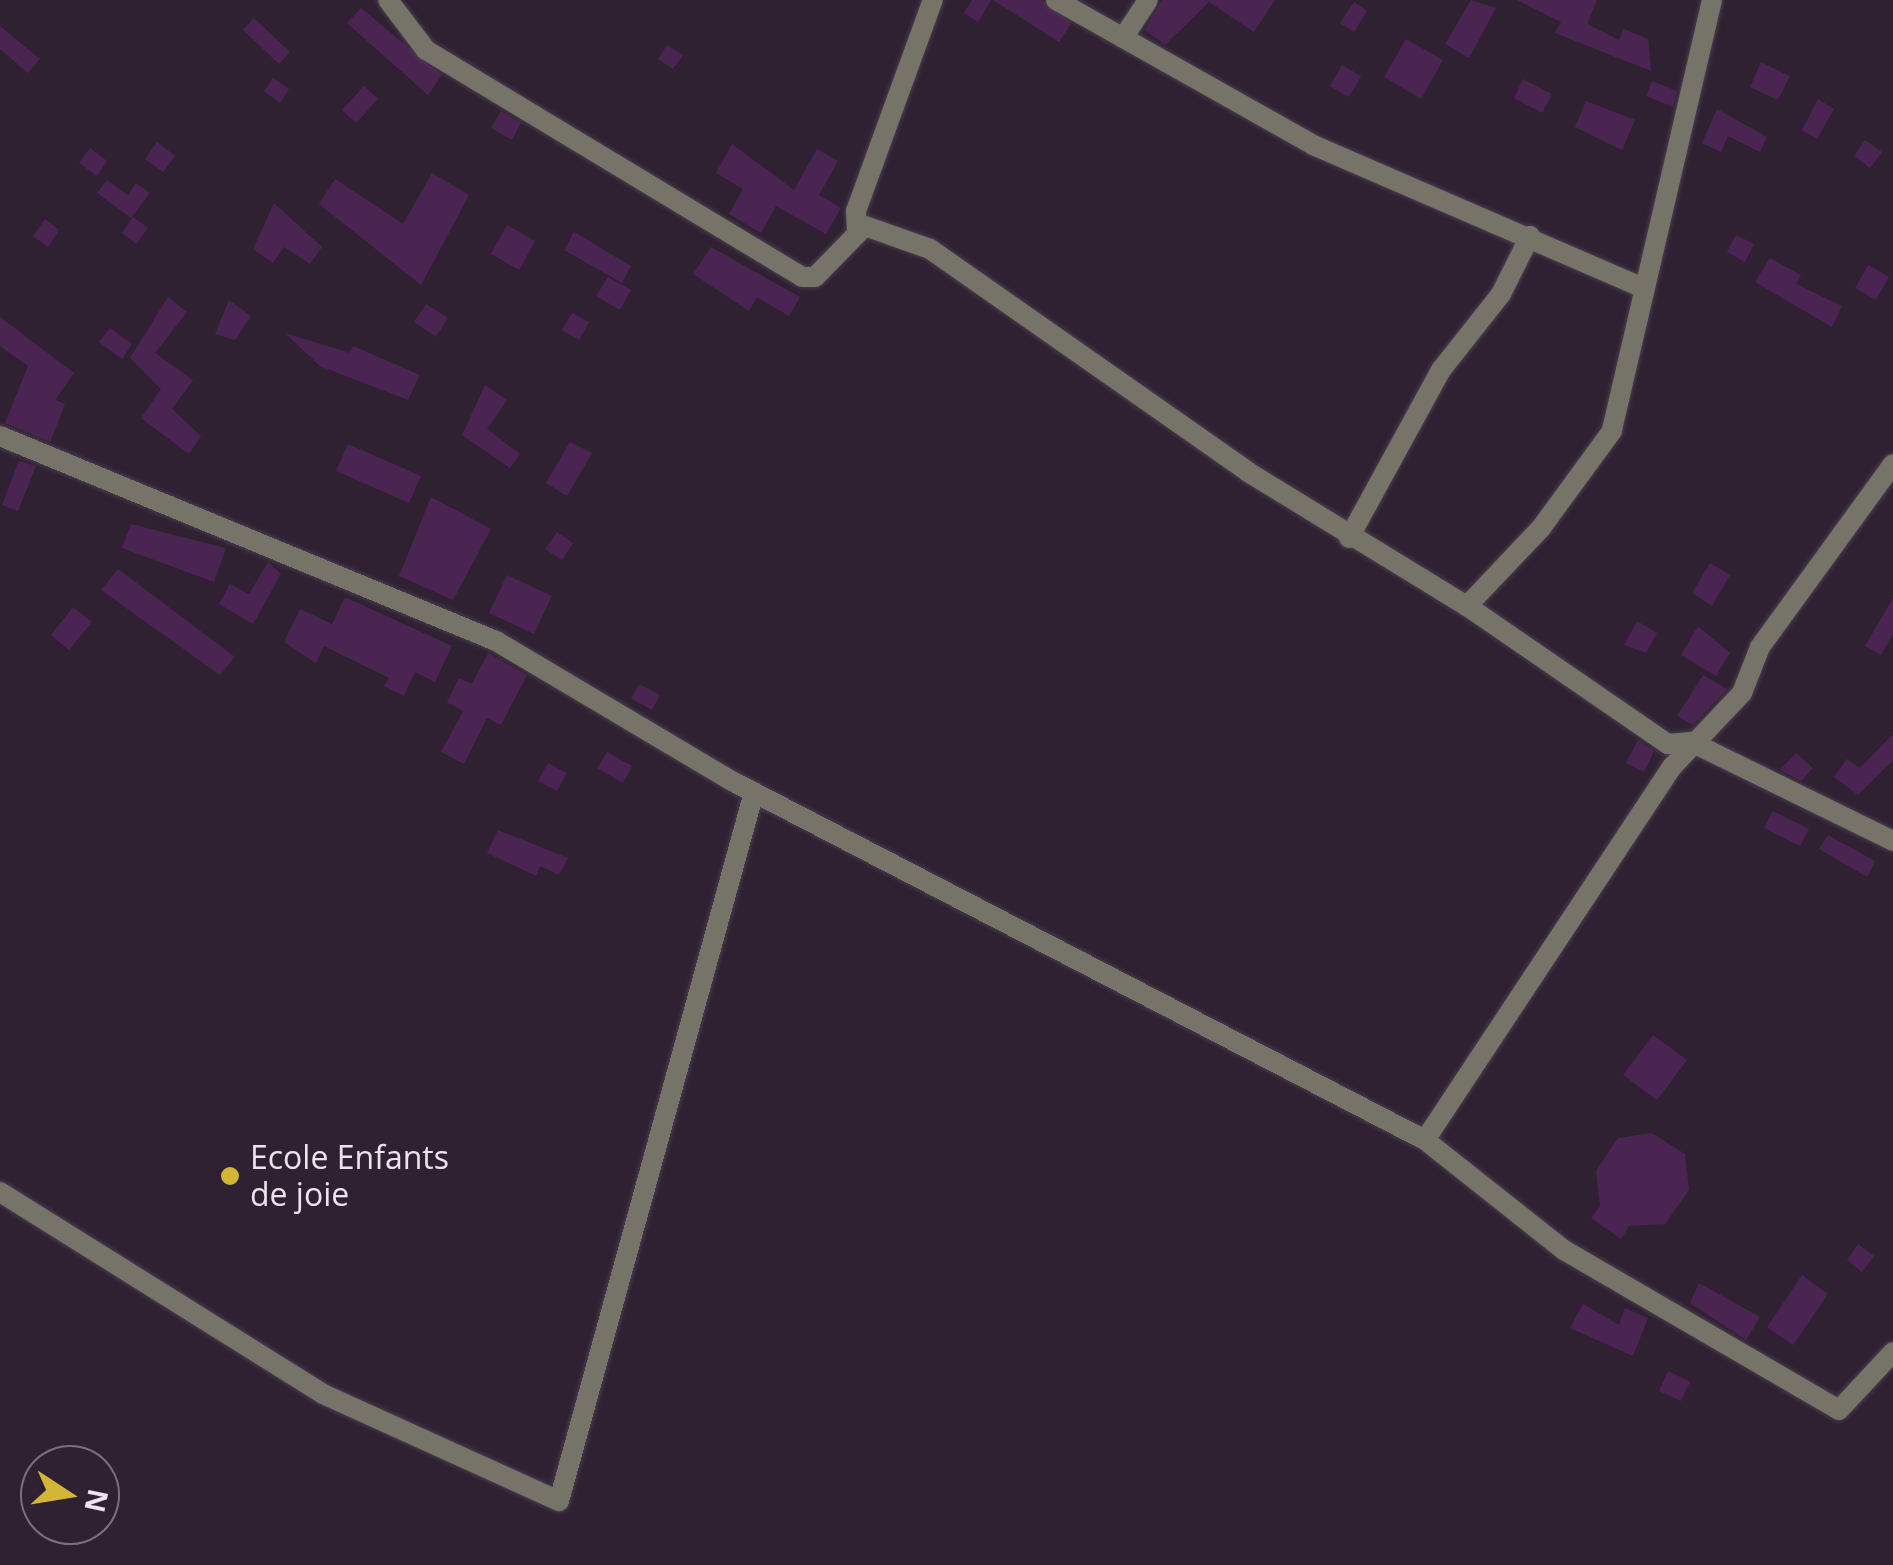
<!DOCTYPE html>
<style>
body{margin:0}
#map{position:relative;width:1893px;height:1565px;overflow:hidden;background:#2f2132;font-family:"Open Sans",sans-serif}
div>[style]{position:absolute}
.building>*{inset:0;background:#4b2552}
.roads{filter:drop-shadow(0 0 2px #493c4c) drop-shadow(0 0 2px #493c4c)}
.minor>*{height:20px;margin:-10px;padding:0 10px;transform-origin:10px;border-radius:10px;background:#767369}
.dots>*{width:28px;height:28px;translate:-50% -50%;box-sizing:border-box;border:5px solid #2f2132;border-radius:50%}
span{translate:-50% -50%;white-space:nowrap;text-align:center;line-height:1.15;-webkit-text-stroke:10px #2f2132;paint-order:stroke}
.poi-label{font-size:32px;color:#ece3ee}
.left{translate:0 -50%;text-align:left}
.north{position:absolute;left:20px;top:1445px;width:100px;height:100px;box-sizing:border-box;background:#2f2132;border:2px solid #7b6f7d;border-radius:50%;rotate:102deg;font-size:28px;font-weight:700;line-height:40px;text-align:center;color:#ece3ee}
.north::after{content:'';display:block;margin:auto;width:35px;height:45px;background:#d3b635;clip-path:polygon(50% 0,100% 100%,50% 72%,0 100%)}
</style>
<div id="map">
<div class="building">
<div style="clip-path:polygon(972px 0,991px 0,978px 22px,964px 13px)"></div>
<div style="clip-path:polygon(993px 0,1042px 0,1071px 24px,1059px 42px)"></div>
<div style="clip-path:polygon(1162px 0,1275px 0,1254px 32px,1209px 2px,1165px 45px,1145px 30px)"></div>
<div style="clip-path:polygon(1471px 0,1496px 8px,1469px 58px,1445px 44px)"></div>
<div style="clip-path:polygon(1517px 0,1597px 0,1587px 24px,1619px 40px,1624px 29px,1648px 39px,1651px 71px,1555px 33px,1561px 22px)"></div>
<div style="clip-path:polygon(1354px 2px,1367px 11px,1354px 32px,1340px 23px)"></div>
<div style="clip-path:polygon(361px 8px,442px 75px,428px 95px,347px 23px)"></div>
<div style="clip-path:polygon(254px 18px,290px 52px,279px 64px,243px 30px)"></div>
<div style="clip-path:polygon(0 26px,40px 59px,28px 73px,0 49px)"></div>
<div style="clip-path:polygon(1406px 39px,1443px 60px,1421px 99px,1384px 77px)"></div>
<div style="clip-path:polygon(667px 45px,683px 55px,673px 69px,658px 59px)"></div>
<div style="clip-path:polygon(1761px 62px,1790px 76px,1778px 100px,1750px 87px)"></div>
<div style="clip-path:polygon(1342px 65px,1361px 76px,1349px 97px,1330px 86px)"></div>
<div style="clip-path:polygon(273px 78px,289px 89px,280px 103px,264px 91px)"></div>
<div style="clip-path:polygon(1523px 79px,1552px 94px,1542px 113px,1514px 98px)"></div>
<div style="clip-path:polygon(1652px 81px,1677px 91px,1673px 107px,1646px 96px)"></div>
<div style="clip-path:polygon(364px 86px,378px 99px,356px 123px,342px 110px)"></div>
<div style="clip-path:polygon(1818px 99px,1834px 109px,1817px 139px,1802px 130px)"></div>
<div style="clip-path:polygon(1586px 101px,1635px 120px,1622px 150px,1575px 127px)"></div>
<div style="clip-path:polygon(1717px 109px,1767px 137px,1760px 152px,1728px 136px,1721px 152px,1702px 143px)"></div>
<div style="clip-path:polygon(501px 111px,521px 123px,512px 140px,491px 128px)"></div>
<div style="clip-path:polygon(1865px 140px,1882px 152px,1870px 168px,1854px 156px)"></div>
<div style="clip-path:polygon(157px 142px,175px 156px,163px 172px,145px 159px)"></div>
<div style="clip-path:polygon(732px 144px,794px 190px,817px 149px,838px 161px,819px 195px,841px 208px,826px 234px,776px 206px,761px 233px,729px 214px,743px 189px,716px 173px)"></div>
<div style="clip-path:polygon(90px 148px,107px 161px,97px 176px,79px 163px)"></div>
<div style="clip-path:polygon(432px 173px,469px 195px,421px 285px,319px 204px,335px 179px,403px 224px)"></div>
<div style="clip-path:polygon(107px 180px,128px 195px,136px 183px,150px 193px,131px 218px,97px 193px)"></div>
<div style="clip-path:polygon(274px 203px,322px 247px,310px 264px,284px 247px,273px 263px,253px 249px)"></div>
<div style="clip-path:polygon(133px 217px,148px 228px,136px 244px,122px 233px)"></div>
<div style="clip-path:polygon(45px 219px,59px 230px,48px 247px,33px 236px)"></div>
<div style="clip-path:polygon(507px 225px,535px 241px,519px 270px,491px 254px)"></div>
<div style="clip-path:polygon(574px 232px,631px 266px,622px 283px,564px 250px)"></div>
<div style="clip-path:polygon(1736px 235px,1754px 244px,1745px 262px,1727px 252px)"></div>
<div style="clip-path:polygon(711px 247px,800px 297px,789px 316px,757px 297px,749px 311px,693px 274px)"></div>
<div style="clip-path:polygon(1770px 258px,1801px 275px,1796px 284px,1842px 306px,1832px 327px,1755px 282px)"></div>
<div style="clip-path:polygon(1868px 265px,1889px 277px,1876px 300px,1855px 288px)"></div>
<div style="clip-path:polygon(608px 277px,631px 290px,620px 310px,596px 296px)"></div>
<div style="clip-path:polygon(168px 297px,187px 312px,155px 353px,193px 380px,172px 409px,201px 436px,189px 454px,141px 418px,161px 389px,130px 358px)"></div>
<div style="clip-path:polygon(229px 300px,251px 316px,235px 340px,215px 334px)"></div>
<div style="clip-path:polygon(426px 304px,448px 318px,436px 337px,414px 322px)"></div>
<div style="clip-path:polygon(572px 313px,589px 322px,579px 340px,562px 330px)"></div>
<div style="clip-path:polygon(0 317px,74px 373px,55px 400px,65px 404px,50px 442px,5px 423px,28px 366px,0 346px)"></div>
<div style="clip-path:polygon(110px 328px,132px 344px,122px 359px,99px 342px)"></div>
<div style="clip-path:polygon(285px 333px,350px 353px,353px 346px,420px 375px,408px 400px,320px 366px)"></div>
<div style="clip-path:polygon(485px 385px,507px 400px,487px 429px,520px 454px,510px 468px,462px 435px)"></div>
<div style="clip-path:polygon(570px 442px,592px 453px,567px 496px,546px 483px)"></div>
<div style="clip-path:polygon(348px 444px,421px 476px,409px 503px,336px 471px)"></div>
<div style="clip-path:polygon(19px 461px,36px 466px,18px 511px,2px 505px)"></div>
<div style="clip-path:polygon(431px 497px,491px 529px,453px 600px,399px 576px)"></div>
<div style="clip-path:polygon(131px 524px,226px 548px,214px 582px,122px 548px)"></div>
<div style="clip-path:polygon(557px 532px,573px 543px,562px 560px,545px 549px)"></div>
<div style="clip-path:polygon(268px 562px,281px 574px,253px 624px,219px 604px,230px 584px,249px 594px)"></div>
<div style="clip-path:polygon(1710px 563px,1730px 575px,1712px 606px,1692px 593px)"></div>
<div style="clip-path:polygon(118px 569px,235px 657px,220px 675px,101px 590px)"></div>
<div style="clip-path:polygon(507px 575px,552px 596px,534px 634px,489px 613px)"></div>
<div style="clip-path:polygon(345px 597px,452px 646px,435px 682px,415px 672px,404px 696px,384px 686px,389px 678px,324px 646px,316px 663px,284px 642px,300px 609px,332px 624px)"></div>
<div style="clip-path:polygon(1893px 598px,1893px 634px,1881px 655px,1865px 646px)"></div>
<div style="clip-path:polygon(73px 607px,92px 622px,69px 650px,51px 635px)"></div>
<div style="clip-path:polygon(1637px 621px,1657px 633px,1646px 653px,1624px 645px)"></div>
<div style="clip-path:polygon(1698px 626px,1730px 653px,1716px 676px,1681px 655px)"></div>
<div style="clip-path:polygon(488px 653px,527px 675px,501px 725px,487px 718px,464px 764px,441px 752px,463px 711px,447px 702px,459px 678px,472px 684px)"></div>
<div style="clip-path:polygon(1703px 675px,1727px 689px,1693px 725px,1677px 716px)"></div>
<div style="clip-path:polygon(639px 684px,660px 695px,652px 710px,631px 698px)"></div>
<div style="clip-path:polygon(1893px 734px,1893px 760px,1858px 795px,1834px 777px,1847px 759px,1860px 768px)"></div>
<div style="clip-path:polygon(1638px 740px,1654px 751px,1644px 772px,1626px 763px)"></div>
<div style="clip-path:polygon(607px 752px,632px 766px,623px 783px,597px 768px)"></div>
<div style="clip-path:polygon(1796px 753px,1813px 768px,1801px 781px,1780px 770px)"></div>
<div style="clip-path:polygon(548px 763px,567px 773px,557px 791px,538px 781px)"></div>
<div style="clip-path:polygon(1773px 811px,1809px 829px,1800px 846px,1764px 828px)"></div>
<div style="clip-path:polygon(498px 830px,568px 858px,559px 875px,540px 866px,536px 876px,487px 853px)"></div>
<div style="clip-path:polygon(1828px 835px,1875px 861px,1867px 877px,1819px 849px)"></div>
<div style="clip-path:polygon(1653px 1035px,1687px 1060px,1657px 1100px,1623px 1075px)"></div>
<div style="clip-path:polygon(1652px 1133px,1685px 1154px,1689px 1190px,1665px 1224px,1629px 1226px,1621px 1239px,1591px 1218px,1600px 1206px,1596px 1171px,1618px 1138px)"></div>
<div style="clip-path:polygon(1858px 1244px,1874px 1256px,1862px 1272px,1847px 1260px)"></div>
<div style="clip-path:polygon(1802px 1275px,1828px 1294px,1793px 1345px,1767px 1327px)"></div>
<div style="clip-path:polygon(1699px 1283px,1760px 1317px,1746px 1340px,1690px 1303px)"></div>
<div style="clip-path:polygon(1583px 1304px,1619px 1325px,1625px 1308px,1648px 1318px,1633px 1356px,1570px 1328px)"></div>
<div style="clip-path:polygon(1668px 1371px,1690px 1382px,1681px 1401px,1659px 1391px)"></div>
</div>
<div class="roads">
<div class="minor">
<div style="left:388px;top:0;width:63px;rotate:52.8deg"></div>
<div style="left:426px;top:50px;width:439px;rotate:31.1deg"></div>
<div style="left:802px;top:277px;width:13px"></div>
<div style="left:815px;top:277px;width:71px;rotate:-45.6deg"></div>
<div style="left:865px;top:226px;width:69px;rotate:19.5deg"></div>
<div style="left:930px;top:249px;width:388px;rotate:35deg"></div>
<div style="left:1248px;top:472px;width:257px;rotate:31.5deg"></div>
<div style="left:1056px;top:0;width:295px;rotate:29.4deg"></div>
<div style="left:1313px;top:145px;width:361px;rotate:23.4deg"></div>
<div style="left:1712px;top:0;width:442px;rotate:103.1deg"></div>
<div style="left:1612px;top:431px;width:120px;rotate:126.2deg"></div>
<div style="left:1541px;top:528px;width:108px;rotate:133.5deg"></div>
<div style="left:1467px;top:606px;width:244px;rotate:34.5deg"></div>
<div style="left:1668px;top:744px;width:23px;rotate:-5deg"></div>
<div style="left:1691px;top:742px;width:225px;rotate:26.1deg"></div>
<div style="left:1123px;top:38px;width:45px;rotate:-56.7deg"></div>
<div style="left:857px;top:231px;width:20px;rotate:-93deg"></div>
<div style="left:856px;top:211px;width:225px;rotate:-70deg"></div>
<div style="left:0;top:436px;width:537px;rotate:22.46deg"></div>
<div style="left:496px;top:641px;width:274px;rotate:30.7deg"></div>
<div style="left:732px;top:781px;width:780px;rotate:27.39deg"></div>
<div style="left:1425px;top:1140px;width:177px;rotate:38.4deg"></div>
<div style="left:1564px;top:1250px;width:318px;rotate:30.2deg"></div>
<div style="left:1839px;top:1410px;width:79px;rotate:-47deg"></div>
<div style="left:1349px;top:538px;width:192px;rotate:-61.3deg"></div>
<div style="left:1441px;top:370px;width:97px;rotate:-51.7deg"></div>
<div style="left:1501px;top:294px;width:65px;rotate:-63.4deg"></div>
<div style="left:1425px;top:1140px;width:449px;rotate:-56.5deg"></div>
<div style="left:1673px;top:766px;width:100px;rotate:-46.6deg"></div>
<div style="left:1742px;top:693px;width:49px;rotate:-68.6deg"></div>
<div style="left:1760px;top:647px;width:226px;rotate:-54deg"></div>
<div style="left:0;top:1192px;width:381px;rotate:32deg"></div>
<div style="left:323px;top:1394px;width:259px;rotate:24.4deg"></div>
<div style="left:559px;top:1501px;width:735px;rotate:-74.62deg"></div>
</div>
</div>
<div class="dots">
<div style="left:230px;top:1176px;background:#d3b635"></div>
</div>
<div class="poi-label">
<span class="left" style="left:250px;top:1176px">Ecole Enfants<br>de joie</span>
</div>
<div class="north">N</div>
</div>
